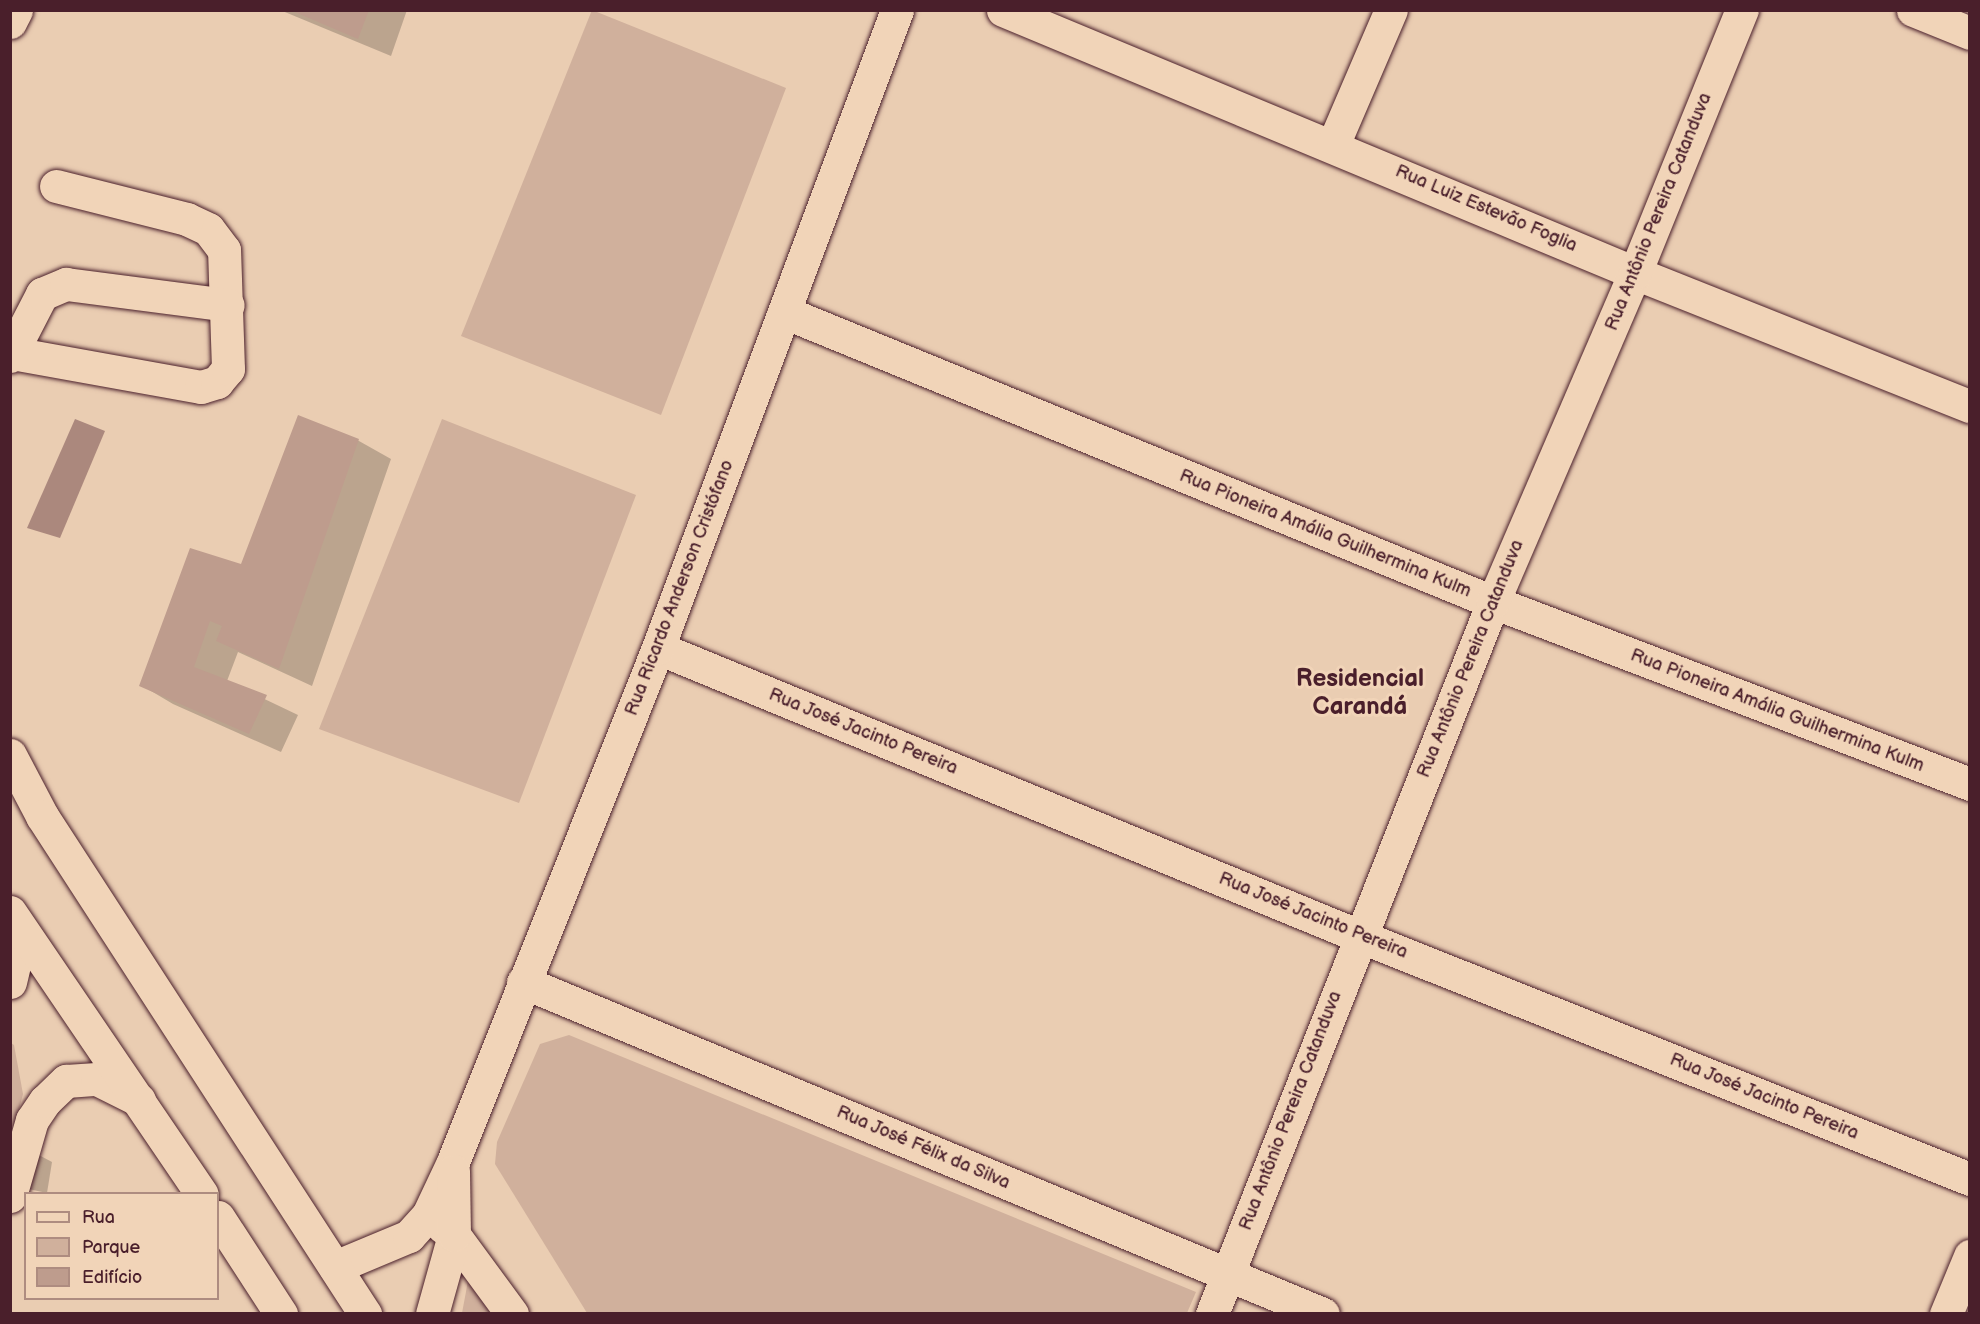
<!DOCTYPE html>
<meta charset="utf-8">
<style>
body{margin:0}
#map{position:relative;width:1980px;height:1324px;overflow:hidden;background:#eacdb2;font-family:"Balsamiq Sans",sans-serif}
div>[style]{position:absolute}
.green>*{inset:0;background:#d0b09c}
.water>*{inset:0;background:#ab887d}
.shadow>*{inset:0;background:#0003}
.building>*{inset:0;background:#be9c8d}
.roads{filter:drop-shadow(0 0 2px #4a1f2b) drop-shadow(0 0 2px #4a1f2b)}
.minor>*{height:33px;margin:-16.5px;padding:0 16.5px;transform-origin:16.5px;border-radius:16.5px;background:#f1d4b8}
.major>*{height:33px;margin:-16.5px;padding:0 16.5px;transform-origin:16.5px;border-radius:16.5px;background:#f1d4b8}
span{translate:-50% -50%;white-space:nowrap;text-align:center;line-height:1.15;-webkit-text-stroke:6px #f1d4b8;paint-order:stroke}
.street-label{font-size:18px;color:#4a1f2b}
.district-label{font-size:24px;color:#4a1f2b;font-weight:700}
.frame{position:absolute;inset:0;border:12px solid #4a1f2b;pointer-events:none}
.legend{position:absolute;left:24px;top:1192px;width:195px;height:108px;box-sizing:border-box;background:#f1d4b8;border:2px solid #ae8c80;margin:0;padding:8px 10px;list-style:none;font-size:18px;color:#4a1f2b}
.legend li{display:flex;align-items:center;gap:12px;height:30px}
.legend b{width:30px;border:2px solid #ae8c80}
</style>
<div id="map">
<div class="green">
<div style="clip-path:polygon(592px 10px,786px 88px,661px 415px,461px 336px)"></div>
<div style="clip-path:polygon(442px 419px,636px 495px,519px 803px,319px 729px)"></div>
<div style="clip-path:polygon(569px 1035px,1196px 1292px,1187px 1313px,587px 1313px,495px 1164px,497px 1142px,540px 1044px)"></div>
<div style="clip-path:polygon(11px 1043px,14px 1045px,23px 1094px,11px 1140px)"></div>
<div style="clip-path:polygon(470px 1270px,498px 1313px,462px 1313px)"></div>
</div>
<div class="water">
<div style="clip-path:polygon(75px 419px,105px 431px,60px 538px,27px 528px)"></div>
</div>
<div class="shadow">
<div style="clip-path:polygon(280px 10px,407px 10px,391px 56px)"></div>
<div style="clip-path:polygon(299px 417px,359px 441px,391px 459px,312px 686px,238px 652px,227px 681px,298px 715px,281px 752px,173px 704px,141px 685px,241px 566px)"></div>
<div style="clip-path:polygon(35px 1153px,52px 1162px,47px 1193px,10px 1185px)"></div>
</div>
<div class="building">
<div style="clip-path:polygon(290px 10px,369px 10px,358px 39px)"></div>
<div style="clip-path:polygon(298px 415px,359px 439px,279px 669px,216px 641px,222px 626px,210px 621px,194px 667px,267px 695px,249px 734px,139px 686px,190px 548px,241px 564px)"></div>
</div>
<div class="roads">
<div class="minor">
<div style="left:1003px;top:10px;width:685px;rotate:22.59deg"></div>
<div style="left:1635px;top:273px;width:360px;rotate:21.7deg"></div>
<div style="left:1913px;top:10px;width:61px;rotate:22deg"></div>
<div style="left:10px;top:22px;width:13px;rotate:-63deg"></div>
<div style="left:1333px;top:145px;width:147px;rotate:-66.8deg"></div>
<div style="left:784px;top:312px;width:766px;rotate:22.25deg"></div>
<div style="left:1493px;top:602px;width:511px;rotate:20.88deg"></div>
<div style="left:12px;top:353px;width:192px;rotate:10.2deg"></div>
<div style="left:201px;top:387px;width:17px;rotate:-17deg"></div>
<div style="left:217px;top:382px;width:17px;rotate:-50deg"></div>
<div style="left:228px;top:369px;width:119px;rotate:-91.9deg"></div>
<div style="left:224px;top:250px;width:26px;rotate:-127deg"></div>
<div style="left:208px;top:229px;width:23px;rotate:-155deg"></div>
<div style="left:187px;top:219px;width:135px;rotate:-165.9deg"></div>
<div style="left:10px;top:356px;width:70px;rotate:-62.7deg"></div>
<div style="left:42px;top:294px;width:26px;rotate:-23deg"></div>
<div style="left:66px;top:284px;width:163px;rotate:7.4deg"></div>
<div style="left:658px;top:648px;width:758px;rotate:22.33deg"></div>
<div style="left:1359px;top:936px;width:658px;rotate:21.69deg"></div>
<div style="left:10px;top:982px;width:52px;rotate:-76.8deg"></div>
<div style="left:523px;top:982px;width:866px;rotate:22.54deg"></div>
<div style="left:10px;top:1196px;width:79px;rotate:-73.9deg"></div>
<div style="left:32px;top:1120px;width:23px;rotate:-56deg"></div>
<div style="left:45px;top:1101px;width:29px;rotate:-44deg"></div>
<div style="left:66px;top:1081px;width:31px;rotate:-4deg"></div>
<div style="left:97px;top:1079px;width:47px;rotate:26.6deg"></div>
<div style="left:442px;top:1226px;width:15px;rotate:37deg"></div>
<div style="left:454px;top:1235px;width:98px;rotate:53.7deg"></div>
<div style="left:335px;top:1267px;width:80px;rotate:-22.7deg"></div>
<div style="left:409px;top:1236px;width:28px;rotate:-48deg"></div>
<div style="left:428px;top:1215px;width:59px;rotate:-64.7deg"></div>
<div style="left:453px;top:1162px;width:553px;rotate:-68.26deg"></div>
<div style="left:658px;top:648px;width:681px;rotate:-69.46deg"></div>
<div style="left:432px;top:1314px;width:82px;rotate:-74.4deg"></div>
<div style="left:454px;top:1235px;width:64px;rotate:-90.9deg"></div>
<div style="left:1212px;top:1314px;width:765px;rotate:-68.46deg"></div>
<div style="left:1493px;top:602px;width:358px;rotate:-66.7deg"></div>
<div style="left:1635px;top:273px;width:284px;rotate:-67.9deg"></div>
<div style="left:1946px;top:1314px;width:63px;rotate:-67.5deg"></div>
</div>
<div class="major">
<div style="left:10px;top:755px;width:69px;rotate:62.3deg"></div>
<div style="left:42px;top:816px;width:594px;rotate:57.03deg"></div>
<div style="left:10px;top:912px;width:341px;rotate:55.8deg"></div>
<div style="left:218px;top:1217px;width:116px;rotate:57deg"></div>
</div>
</div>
<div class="street-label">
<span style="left:1486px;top:209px;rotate:23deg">Rua Luiz Estevão Foglia</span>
<span style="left:1659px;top:212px;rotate:-68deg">Rua Antônio Pereira Catanduva</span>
<span style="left:1325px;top:534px;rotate:22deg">Rua Pioneira Amália Guilhermina Kulm</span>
<span style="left:680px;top:588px;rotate:-69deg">Rua Ricardo Anderson Cristófano</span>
<span style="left:1471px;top:659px;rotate:-68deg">Rua Antônio Pereira Catanduva</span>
<span style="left:1777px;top:711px;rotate:21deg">Rua Pioneira Amália Guilhermina Kulm</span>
<span style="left:863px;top:732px;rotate:22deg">Rua José Jacinto Pereira</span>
<span style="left:1313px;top:916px;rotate:22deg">Rua José Jacinto Pereira</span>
<span style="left:1764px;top:1097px;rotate:22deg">Rua José Jacinto Pereira</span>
<span style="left:1291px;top:1111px;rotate:-69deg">Rua Antônio Pereira Catanduva</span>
<span style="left:923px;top:1148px;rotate:23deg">Rua José Félix da Silva</span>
</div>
<div class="district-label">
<span style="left:1360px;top:693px">Residencial<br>Carandá</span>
</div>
<div class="frame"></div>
<ul class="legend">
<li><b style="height:8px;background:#f1d4b8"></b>Rua</li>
<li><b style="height:16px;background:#d0b09c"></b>Parque</li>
<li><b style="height:16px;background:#be9c8d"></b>Edifício</li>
</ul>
</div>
